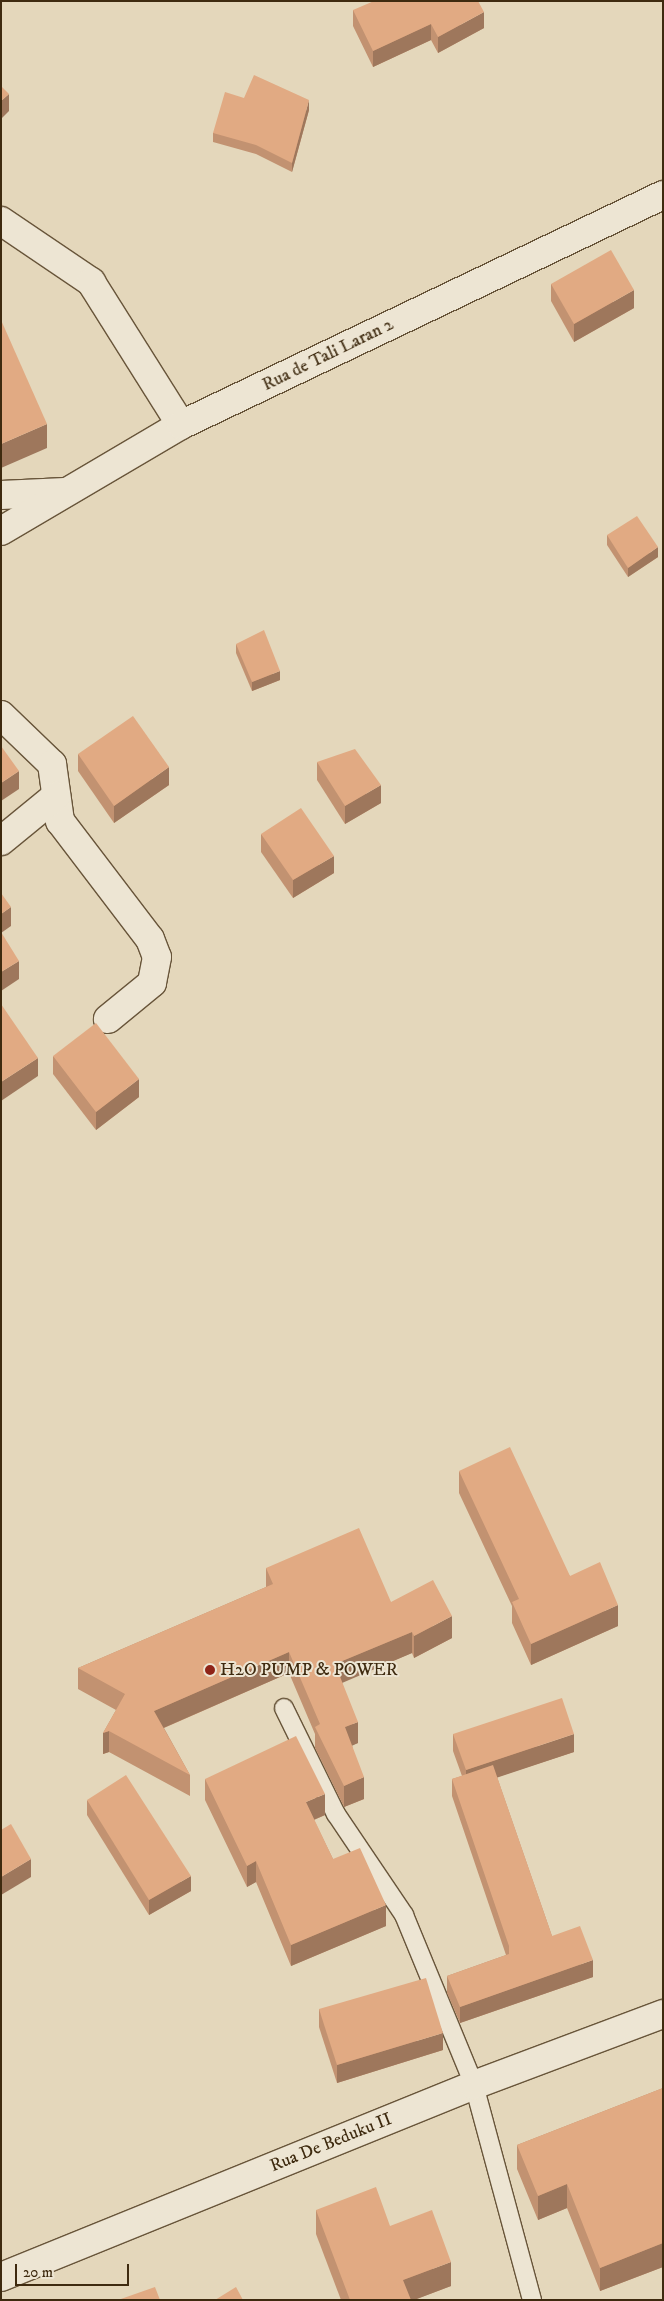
<!DOCTYPE html>
<html>
<head>
<meta charset="utf-8">
<style>
	body { margin:0 }
	#map { position:relative; width:664px; height:2301px; overflow:hidden; background:#e4d7bb; font-family:"IM FELL DW Pica",serif }
	div>[style] { position:absolute }
	[style*='--x'] { left:calc(var(--x)*1px); top:calc(var(--y)*1px); width:calc(var(--w)*1px); rotate:calc(var(--a)*1deg) }
	.roads { filter:drop-shadow(1px 0 #68553a) drop-shadow(-1px 0 #68553a) drop-shadow(0 1px #68553a) drop-shadow(0 -1px #68553a) }
	.service>* { height:18px; margin:-9px; padding:0 9px; transform-origin:9px; border-radius:9px; background:#ede5d3 }
	.minor>* { height:28px; margin:-14px; padding:0 14px; transform-origin:14px; border-radius:14px; background:#ede5d3 }
	.wall>* { inset:0; background:#c29271 }
	.shaded-wall>* { inset:0; background:#9e775c }
	.building>* { inset:0; background:#e1aa83 }
	.dots>* { width:14px; height:14px; translate:-50% -50%; box-sizing:border-box; border:2px solid #ede5d3; border-radius:50% }
	span { translate:-50% -50%; white-space:nowrap; text-align:center; line-height:1.15; -webkit-text-stroke:4px #ede5d3; paint-order:stroke }
	.street-label { font-size:18px; color:#3e2a0f }
	.poi-label { font-size:18px; color:#3e2a0f }
	.left { translate:0 -50%; text-align:left }
	.frame { position:absolute; inset:0; border:2px solid #3e2a0f; pointer-events:none }
	.scale { position:absolute; left:15px; top:2264px; width:114px; height:22px; box-sizing:border-box; border:2px solid #3e2a0f; border-top:0; padding-left:6px; font-size:15px; line-height:18px; white-space:nowrap; color:#3e2a0f; -webkit-text-stroke:4px #ede5d3; paint-order:stroke }
</style>
</head>
<body>
<div id="map">
	<div class="roads">
		<div class="service">
			<div style="--x:284;--y:1708;--w:118;--a:63.9"></div>
			<div style="--x:336;--y:1814;--w:122;--a:56"></div>
			<div style="--x:404;--y:1915;--w:184;--a:67.6"></div>
			<div style="--x:474;--y:2085;--w:223;--a:74.9"></div>
		</div>
		<div class="minor">
			<div style="--x:1;--y:221;--w:109;--a:34.1"></div>
			<div style="--x:91;--y:282;--w:169;--a:57.8"></div>
			<div style="--x:1;--y:495;--w:64;--a:-2.7"></div>
			<div style="--x:1;--y:531;--w:209;--a:-30.5"></div>
			<div style="--x:181;--y:425;--w:534;--a:-25.51"></div>
			<div style="--x:1;--y:715;--w:71;--a:43.9"></div>
			<div style="--x:52;--y:764;--w:58;--a:82"></div>
			<div style="--x:60;--y:821;--w:148;--a:52.7"></div>
			<div style="--x:150;--y:939;--w:19;--a:69"></div>
			<div style="--x:157;--y:957;--w:26;--a:101"></div>
			<div style="--x:152;--y:983;--w:57;--a:140.7"></div>
			<div style="--x:1;--y:841;--w:71;--a:-39.3"></div>
			<div style="--x:1;--y:2277;--w:510;--a:-22.09"></div>
			<div style="--x:474;--y:2085;--w:202;--a:-20.6"></div>
		</div>
	</div>
	<div class="wall">
		<div style="clip-path:polygon(353px 10px,484px 28px,438px 53px,431px 40px,373px 67px,353px 26px)"></div>
		<div style="clip-path:polygon(309px 110px,292px 172px,256px 154px,213px 142px,213px 133px)"></div>
		<div style="clip-path:polygon(551px 284px,634px 308px,574px 342px,551px 301px)"></div>
		<div style="clip-path:polygon(607px 535px,658px 557px,628px 577px,607px 545px)"></div>
		<div style="clip-path:polygon(236px 644px,280px 680px,252px 691px,236px 653px)"></div>
		<div style="clip-path:polygon(78px 754px,169px 785px,114px 823px,78px 771px)"></div>
		<div style="clip-path:polygon(317px 762px,381px 803px,345px 824px,317px 780px)"></div>
		<div style="clip-path:polygon(261px 834px,334px 873px,293px 898px,261px 852px)"></div>
		<div style="clip-path:polygon(53px 1056px,139px 1097px,96px 1130px,53px 1074px)"></div>
		<div style="clip-path:polygon(459px 1471px,570px 1576px,618px 1626px,531px 1665px,512px 1623px,512px 1606px,459px 1493px)"></div>
		<div style="clip-path:polygon(266px 1568px,391px 1602px,452px 1638px,414px 1658px,412px 1653px,342px 1682px,358px 1743px,352px 1745px,364px 1799px,344px 1807px,315px 1748px,315px 1734px,289px 1673px,164px 1728px,190px 1775px,190px 1796px,109px 1752px,103px 1754px,103px 1733px,116px 1710px,78px 1689px,78px 1668px,266px 1587px)"></div>
		<div style="clip-path:polygon(453px 1734px,574px 1752px,497px 1777px,552px 1936px,593px 1977px,460px 2023px,447px 1993px,447px 1976px,506px 1955px,452px 1796px,452px 1779px,462px 1776px,453px 1751px)"></div>
		<div style="clip-path:polygon(205px 1779px,325px 1815px,314px 1820px,333px 1859px,386px 1926px,291px 1966px,256px 1882px,247px 1887px,205px 1800px)"></div>
		<div style="clip-path:polygon(87px 1800px,191px 1891px,149px 1915px,87px 1815px)"></div>
		<div style="clip-path:polygon(319px 2009px,443px 2050px,337px 2083px,319px 2027px)"></div>
		<div style="clip-path:polygon(663px 2088px,663px 2267px,600px 2291px,567px 2208px,538px 2220px,517px 2169px,517px 2145px)"></div>
		<div style="clip-path:polygon(316px 2210px,390px 2226px,451px 2286px,414px 2300px,341px 2300px,316px 2234px)"></div>
	</div>
	<div class="shaded-wall">
		<div style="clip-path:polygon(484px 12px,484px 28px,438px 53px,438px 37px)"></div>
		<div style="clip-path:polygon(431px 24px,431px 40px,373px 67px,373px 51px)"></div>
		<div style="clip-path:polygon(9px 94px,9px 111px,1px 119px,1px 101px)"></div>
		<div style="clip-path:polygon(309px 100px,309px 110px,292px 172px,292px 163px)"></div>
		<div style="clip-path:polygon(634px 290px,634px 308px,574px 342px,574px 324px)"></div>
		<div style="clip-path:polygon(47px 424px,47px 448px,1px 468px,1px 444px)"></div>
		<div style="clip-path:polygon(658px 547px,658px 557px,628px 577px,628px 568px)"></div>
		<div style="clip-path:polygon(280px 671px,280px 680px,252px 691px,252px 682px)"></div>
		<div style="clip-path:polygon(169px 767px,169px 785px,114px 823px,114px 806px)"></div>
		<div style="clip-path:polygon(19px 771px,19px 789px,1px 801px,1px 783px)"></div>
		<div style="clip-path:polygon(381px 785px,381px 803px,345px 824px,345px 806px)"></div>
		<div style="clip-path:polygon(334px 856px,334px 873px,293px 898px,293px 880px)"></div>
		<div style="clip-path:polygon(11px 907px,11px 926px,1px 933px,1px 914px)"></div>
		<div style="clip-path:polygon(19px 961px,19px 979px,1px 991px,1px 972px)"></div>
		<div style="clip-path:polygon(38px 1058px,38px 1076px,1px 1101px,1px 1082px)"></div>
		<div style="clip-path:polygon(139px 1079px,139px 1097px,96px 1130px,96px 1112px)"></div>
		<div style="clip-path:polygon(618px 1605px,618px 1626px,531px 1665px,531px 1644px)"></div>
		<div style="clip-path:polygon(452px 1616px,452px 1638px,414px 1658px,414px 1636px)"></div>
		<div style="clip-path:polygon(412px 1632px,412px 1653px,335px 1686px,335px 1664px)"></div>
		<div style="clip-path:polygon(289px 1652px,289px 1673px,154px 1732px,154px 1711px)"></div>
		<div style="clip-path:polygon(358px 1722px,358px 1743px,345px 1749px,345px 1727px)"></div>
		<div style="clip-path:polygon(109px 1731px,109px 1752px,103px 1754px,103px 1733px)"></div>
		<div style="clip-path:polygon(574px 1734px,574px 1752px,466px 1788px,466px 1770px)"></div>
		<div style="clip-path:polygon(364px 1777px,364px 1799px,344px 1807px,344px 1786px)"></div>
		<div style="clip-path:polygon(325px 1794px,325px 1815px,306px 1823px,306px 1802px)"></div>
		<div style="clip-path:polygon(31px 1859px,31px 1877px,1px 1895px,1px 1877px)"></div>
		<div style="clip-path:polygon(256px 1861px,256px 1882px,247px 1887px,247px 1866px)"></div>
		<div style="clip-path:polygon(191px 1876px,191px 1891px,149px 1915px,149px 1900px)"></div>
		<div style="clip-path:polygon(386px 1905px,386px 1926px,291px 1966px,291px 1945px)"></div>
		<div style="clip-path:polygon(593px 1960px,593px 1977px,460px 2023px,460px 2007px)"></div>
		<div style="clip-path:polygon(443px 2033px,443px 2050px,337px 2083px,337px 2065px)"></div>
		<div style="clip-path:polygon(567px 2184px,567px 2208px,538px 2220px,538px 2196px)"></div>
		<div style="clip-path:polygon(663px 2243px,663px 2267px,600px 2291px,600px 2268px)"></div>
		<div style="clip-path:polygon(451px 2262px,451px 2286px,414px 2300px,403px 2300px,403px 2280px)"></div>
	</div>
	<div class="building">
		<div style="clip-path:polygon(374px 1px,478px 1px,484px 12px,438px 37px,431px 24px,373px 51px,353px 10px)"></div>
		<div style="clip-path:polygon(254px 75px,309px 100px,292px 163px,256px 145px,213px 133px,225px 92px,244px 98px)"></div>
		<div style="clip-path:polygon(1px 86px,9px 94px,1px 101px)"></div>
		<div style="clip-path:polygon(611px 250px,634px 290px,574px 324px,551px 284px)"></div>
		<div style="clip-path:polygon(1px 320px,47px 424px,1px 444px)"></div>
		<div style="clip-path:polygon(637px 516px,658px 547px,628px 568px,607px 535px)"></div>
		<div style="clip-path:polygon(264px 630px,280px 671px,252px 682px,236px 644px)"></div>
		<div style="clip-path:polygon(133px 716px,169px 767px,114px 806px,78px 754px)"></div>
		<div style="clip-path:polygon(1px 746px,19px 771px,1px 783px)"></div>
		<div style="clip-path:polygon(355px 749px,381px 785px,345px 806px,317px 762px)"></div>
		<div style="clip-path:polygon(301px 808px,334px 856px,293px 880px,261px 834px)"></div>
		<div style="clip-path:polygon(1px 893px,11px 907px,1px 914px)"></div>
		<div style="clip-path:polygon(1px 932px,19px 961px,1px 972px)"></div>
		<div style="clip-path:polygon(1px 1004px,38px 1058px,1px 1082px)"></div>
		<div style="clip-path:polygon(96px 1023px,139px 1079px,96px 1112px,53px 1056px)"></div>
		<div style="clip-path:polygon(510px 1447px,570px 1576px,600px 1562px,618px 1605px,531px 1644px,512px 1602px,519px 1599px,459px 1471px)"></div>
		<div style="clip-path:polygon(359px 1528px,391px 1602px,433px 1580px,452px 1616px,414px 1636px,412px 1632px,335px 1664px,358px 1722px,345px 1727px,364px 1777px,344px 1786px,315px 1727px,320px 1724px,289px 1652px,154px 1711px,190px 1775px,109px 1731px,103px 1733px,125px 1694px,78px 1668px,273px 1584px,266px 1568px)"></div>
		<div style="clip-path:polygon(562px 1698px,574px 1734px,466px 1770px,453px 1734px)"></div>
		<div style="clip-path:polygon(296px 1736px,325px 1794px,306px 1802px,333px 1859px,360px 1848px,386px 1905px,291px 1945px,256px 1861px,247px 1866px,205px 1779px)"></div>
		<div style="clip-path:polygon(493px 1765px,552px 1936px,580px 1926px,593px 1960px,460px 2007px,447px 1976px,509px 1954px,509px 1946px,452px 1779px)"></div>
		<div style="clip-path:polygon(126px 1775px,191px 1876px,149px 1900px,87px 1800px)"></div>
		<div style="clip-path:polygon(11px 1824px,31px 1859px,1px 1877px,1px 1830px)"></div>
		<div style="clip-path:polygon(426px 1978px,443px 2033px,337px 2065px,319px 2009px)"></div>
		<div style="clip-path:polygon(663px 2088px,663px 2243px,600px 2268px,567px 2184px,538px 2196px,517px 2145px)"></div>
		<div style="clip-path:polygon(376px 2187px,390px 2226px,432px 2210px,451px 2262px,403px 2280px,411px 2300px,350px 2300px,316px 2210px)"></div>
		<div style="clip-path:polygon(155px 2287px,160px 2300px,118px 2300px)"></div>
		<div style="clip-path:polygon(236px 2287px,243px 2300px,215px 2300px)"></div>
	</div>
	<div class="dots">
		<div style="left:210px;top:1670px;background:#8f2418"></div>
	</div>
	<div class="street-label">
		<span style="left:328px;top:355px;rotate:-26deg">Rua de Tali Laran 2</span>
		<span style="left:331px;top:2143px;rotate:-22deg">Rua De Beduku II</span>
	</div>
	<div class="poi-label">
		<span class="left" style="left:220px;top:1670px">H2O PUMP &amp; POWER</span>
	</div>
	<div class="frame"></div>
	<div class="scale">20 m</div>
</div>
</body>
</html>
